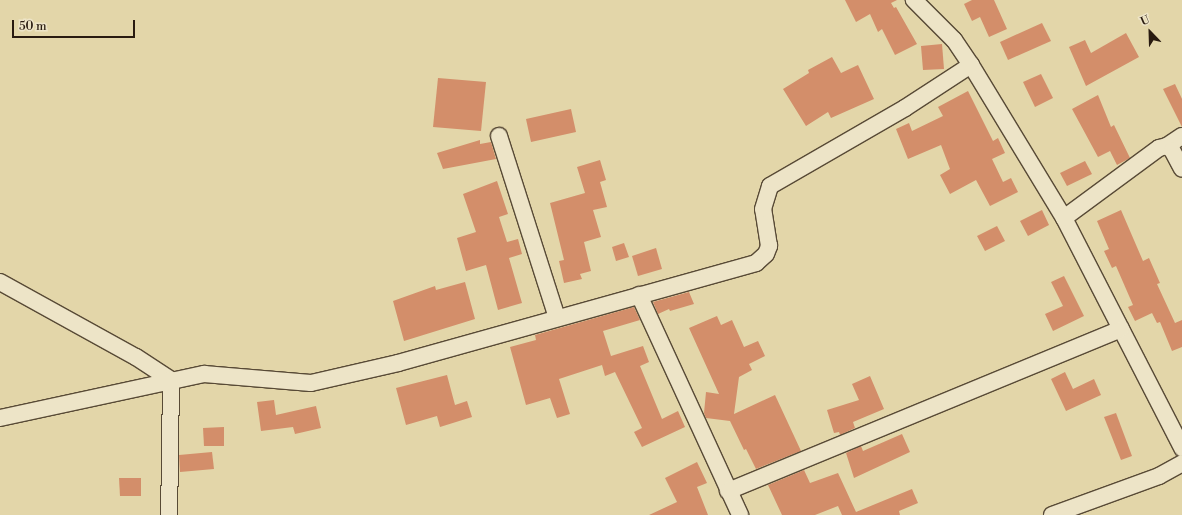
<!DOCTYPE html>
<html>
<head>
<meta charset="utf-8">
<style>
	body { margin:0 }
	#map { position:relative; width:1182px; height:515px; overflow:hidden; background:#e3d6a9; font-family:"Libre Bodoni",serif }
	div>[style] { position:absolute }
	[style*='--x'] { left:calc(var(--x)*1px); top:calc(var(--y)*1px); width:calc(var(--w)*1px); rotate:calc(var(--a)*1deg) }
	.building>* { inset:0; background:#d38e6a }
	.roads { filter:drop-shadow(1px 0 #584a36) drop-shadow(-1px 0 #584a36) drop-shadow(0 1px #584a36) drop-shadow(0 -1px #584a36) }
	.street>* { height:16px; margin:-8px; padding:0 8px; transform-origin:8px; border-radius:8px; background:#ede4c7 }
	span { translate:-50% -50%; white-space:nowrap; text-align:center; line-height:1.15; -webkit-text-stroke:3px #ede4c7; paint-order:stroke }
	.north { position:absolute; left:1130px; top:12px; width:40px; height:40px; -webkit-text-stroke:3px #ede4c7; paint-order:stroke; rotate:337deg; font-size:11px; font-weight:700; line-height:16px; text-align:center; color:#291b10 }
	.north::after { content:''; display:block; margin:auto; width:14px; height:18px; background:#291b10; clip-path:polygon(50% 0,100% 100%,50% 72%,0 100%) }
	.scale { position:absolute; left:12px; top:20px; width:123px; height:18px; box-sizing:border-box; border:2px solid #291b10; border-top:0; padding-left:5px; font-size:12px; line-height:14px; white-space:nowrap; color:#291b10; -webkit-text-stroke:3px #ede4c7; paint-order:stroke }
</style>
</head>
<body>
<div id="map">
	<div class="building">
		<div style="clip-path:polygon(845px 0,897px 0,891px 3px,894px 8px,896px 7px,917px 44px,895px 55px,882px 29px,878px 32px,870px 14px,856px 22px)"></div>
		<div style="clip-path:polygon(972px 0,994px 0,1007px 29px,989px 37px,980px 17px,972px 21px,964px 4px)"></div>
		<div style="clip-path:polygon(1042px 23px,1051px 41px,1008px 60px,1000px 42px)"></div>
		<div style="clip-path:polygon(1126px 33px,1139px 57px,1086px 86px,1069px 47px,1085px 40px,1091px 53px)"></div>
		<div style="clip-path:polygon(942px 44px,944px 69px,923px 70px,921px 46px)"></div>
		<div style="clip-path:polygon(832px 57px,841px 73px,858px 65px,874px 99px,831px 118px,828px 112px,806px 126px,783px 89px,809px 73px,808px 70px)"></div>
		<div style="clip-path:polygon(1041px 74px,1053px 98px,1035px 107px,1023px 82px)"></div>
		<div style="clip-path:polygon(438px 78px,486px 82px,481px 131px,433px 127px)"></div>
		<div style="clip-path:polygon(1175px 84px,1182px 99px,1182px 127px,1163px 89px)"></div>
		<div style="clip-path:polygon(968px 91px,993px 141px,998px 138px,1005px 153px,992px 159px,1003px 182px,1011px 178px,1018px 192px,990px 206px,976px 180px,950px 194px,940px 175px,950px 169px,941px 145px,908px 159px,896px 129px,909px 123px,912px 131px,943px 116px,938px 107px)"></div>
		<div style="clip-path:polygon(1098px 95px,1111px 127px,1114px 125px,1130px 158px,1117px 165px,1110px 151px,1098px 157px,1072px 109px)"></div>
		<div style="clip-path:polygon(571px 109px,576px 132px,531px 142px,526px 119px)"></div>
		<div style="clip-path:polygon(480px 140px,480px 144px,491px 142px,496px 159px,443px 169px,437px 153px)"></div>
		<div style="clip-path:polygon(600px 160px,606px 180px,600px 182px,607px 207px,593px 210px,601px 237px,584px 242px,591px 271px,580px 274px,582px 279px,564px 283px,559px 261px,564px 260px,550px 203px,585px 193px,577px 167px)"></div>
		<div style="clip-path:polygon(1085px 161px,1092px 174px,1067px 186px,1060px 173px)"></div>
		<div style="clip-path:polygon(497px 181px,508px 214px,499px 217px,507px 242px,518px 239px,522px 254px,509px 258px,522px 303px,498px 310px,486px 265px,466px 271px,457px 238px,476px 232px,463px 194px)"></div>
		<div style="clip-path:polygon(1042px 210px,1049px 225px,1028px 236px,1020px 221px)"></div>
		<div style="clip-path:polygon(1121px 210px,1143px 261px,1149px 258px,1160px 283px,1157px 284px,1175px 323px,1182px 320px,1182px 347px,1172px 351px,1160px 322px,1157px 323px,1152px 313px,1135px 321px,1128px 307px,1133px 305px,1116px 266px,1112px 268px,1104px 251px,1109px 249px,1097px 221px)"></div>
		<div style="clip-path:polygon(997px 226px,1005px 241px,985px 251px,977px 236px)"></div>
		<div style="clip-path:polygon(624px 243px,629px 257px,616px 261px,612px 247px)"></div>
		<div style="clip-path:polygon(656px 248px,662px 269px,638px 276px,632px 256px)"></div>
		<div style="clip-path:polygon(1064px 276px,1084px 316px,1053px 331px,1045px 314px,1063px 306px,1051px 282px)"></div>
		<div style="clip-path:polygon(465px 282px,475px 319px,404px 341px,393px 301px,435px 286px,436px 290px)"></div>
		<div style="clip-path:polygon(689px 292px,694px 304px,670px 311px,669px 309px,658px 314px,653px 302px)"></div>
		<div style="clip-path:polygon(634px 307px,640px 320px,603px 331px,611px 356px,643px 346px,649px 362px,640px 366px,662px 419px,678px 411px,685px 427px,642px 447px,634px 432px,642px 428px,615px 372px,605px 376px,602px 365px,559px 379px,570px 414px,557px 418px,550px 398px,526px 405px,510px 347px,536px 340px,535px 335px)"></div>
		<div style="clip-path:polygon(717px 316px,721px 325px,732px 320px,744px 347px,758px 341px,765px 356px,749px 364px,752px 370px,739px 377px,734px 414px,775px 395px,801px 451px,756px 469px,746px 449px,744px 450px,730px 421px,706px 418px,704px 413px,706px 392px,719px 394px,689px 328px)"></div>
		<div style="clip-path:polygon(1065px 372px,1073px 389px,1094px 379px,1101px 395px,1066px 411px,1051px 379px)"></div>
		<div style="clip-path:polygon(447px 375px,455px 405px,467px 401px,472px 417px,440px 427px,437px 416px,406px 425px,396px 388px)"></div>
		<div style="clip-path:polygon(870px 376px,884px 409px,853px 422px,855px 428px,840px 435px,839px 432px,834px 433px,827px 410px,859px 400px,852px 384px)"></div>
		<div style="clip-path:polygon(274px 400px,276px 415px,316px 406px,321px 428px,295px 434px,293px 427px,261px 431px,257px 402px)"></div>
		<div style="clip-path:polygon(1116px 413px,1132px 456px,1121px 460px,1104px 417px)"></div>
		<div style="clip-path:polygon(224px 427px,224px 446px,204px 446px,203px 428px)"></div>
		<div style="clip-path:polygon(902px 434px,910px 452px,854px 478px,846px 453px,861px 446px,863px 451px)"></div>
		<div style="clip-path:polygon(212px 452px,214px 469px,180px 472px,179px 455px)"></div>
		<div style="clip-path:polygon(697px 462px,707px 483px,697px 487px,708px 515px,649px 515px,677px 502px,665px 478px)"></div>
		<div style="clip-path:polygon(804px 470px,810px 483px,838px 473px,856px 512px,912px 489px,918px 503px,899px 511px,900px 515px,842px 515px,838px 506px,815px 515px,782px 515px,768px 485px)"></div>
		<div style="clip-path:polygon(119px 478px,141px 478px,141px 496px,120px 496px)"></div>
	</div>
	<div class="roads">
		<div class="street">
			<div style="--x:971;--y:65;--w:179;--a:58.7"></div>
			<div style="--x:1064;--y:218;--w:259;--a:62.8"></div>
			<div style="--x:499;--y:136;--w:191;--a:72.3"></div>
			<div style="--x:1167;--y:146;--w:18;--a:-34"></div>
			<div style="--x:1064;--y:218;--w:118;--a:-36.4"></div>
			<div style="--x:1159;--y:148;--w:8;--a:-14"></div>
			<div style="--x:1167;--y:146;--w:6;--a:39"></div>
			<div style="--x:1172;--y:150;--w:21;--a:62"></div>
			<div style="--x:0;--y:282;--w:155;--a:28.9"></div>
			<div style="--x:136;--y:357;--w:42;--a:33.3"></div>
			<div style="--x:171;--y:380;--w:135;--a:90.8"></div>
			<div style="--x:639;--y:295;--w:242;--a:65.3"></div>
			<div style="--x:0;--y:418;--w:209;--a:-12.2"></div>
			<div style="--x:204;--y:374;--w:107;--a:4.8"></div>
			<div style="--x:311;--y:383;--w:89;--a:-12.9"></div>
			<div style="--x:398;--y:363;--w:372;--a:-15.6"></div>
			<div style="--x:756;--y:263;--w:13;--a:-42"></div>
			<div style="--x:766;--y:254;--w:9;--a:-69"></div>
			<div style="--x:769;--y:246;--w:37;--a:-99"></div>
			<div style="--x:763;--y:209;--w:24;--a:-73"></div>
			<div style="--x:770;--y:186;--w:156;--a:-30"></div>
			<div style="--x:905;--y:108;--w:79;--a:-33.1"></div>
			<div style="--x:971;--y:65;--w:30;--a:-124"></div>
			<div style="--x:954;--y:40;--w:57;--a:-135"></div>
			<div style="--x:728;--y:491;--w:425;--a:-22.4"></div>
			<div style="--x:1052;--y:515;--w:114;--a:-20"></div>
			<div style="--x:1159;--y:476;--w:26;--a:-29"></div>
		</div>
	</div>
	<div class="north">U</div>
	<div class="scale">50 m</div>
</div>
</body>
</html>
